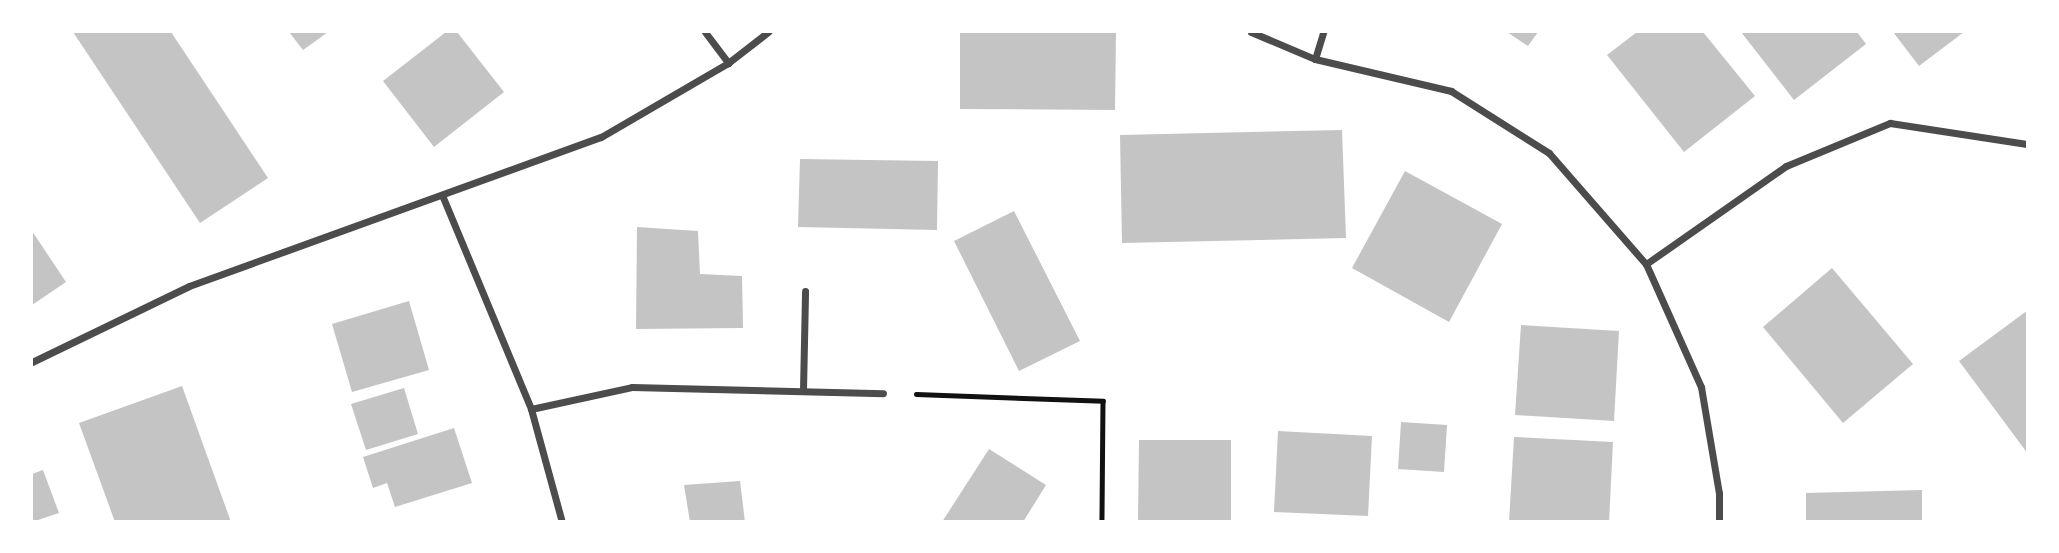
<!DOCTYPE html>
<html>
<head>
<meta charset="utf-8">
<style>
	body { margin:0 }
	#map { position:relative; width:2059px; height:553px; overflow:hidden; background:#fff; font-family:"Zilla Slab",serif }
	div>[style] { position:absolute }
	[style*='--x'] { left:calc(var(--x)*1px); top:calc(var(--y)*1px); width:calc(var(--w)*1px); rotate:calc(var(--a)*1deg) }
	.building>* { inset:0; background:#c4c4c4 }
	.path>* { height:4.5px; margin:-2.25px; padding:0 2.25px; transform-origin:2.25px; border-radius:2.25px; background:#111 }
	.minor>* { height:7px; margin:-3.5px; padding:0 3.5px; transform-origin:3.5px; border-radius:3.5px; background:#4c4c4c }
	span { translate:-50% -50%; white-space:nowrap; text-align:center; line-height:1.15; -webkit-text-stroke:7px #fff; paint-order:stroke }
	.frame { position:absolute; inset:0; border:33px solid #fff; pointer-events:none }
</style>
</head>
<body>
<div id="map">
	<div class="building">
		<div style="clip-path:polygon(73px 32px,171px 32px,268px 178px,200px 223px)"></div>
		<div style="clip-path:polygon(289px 32px,328px 32px,303px 50px)"></div>
		<div style="clip-path:polygon(446px 32px,457px 32px,504px 92px,434px 147px,383px 81px)"></div>
		<div style="clip-path:polygon(960px 32px,1116px 32px,1115px 110px,960px 109px)"></div>
		<div style="clip-path:polygon(1507px 32px,1538px 32px,1528px 46px)"></div>
		<div style="clip-path:polygon(1637px 32px,1703px 32px,1755px 96px,1684px 152px,1607px 55px)"></div>
		<div style="clip-path:polygon(1741px 32px,1857px 32px,1866px 44px,1794px 100px)"></div>
		<div style="clip-path:polygon(1893px 32px,1964px 32px,1919px 66px)"></div>
		<div style="clip-path:polygon(1342px 130px,1346px 238px,1122px 243px,1120px 135px)"></div>
		<div style="clip-path:polygon(800px 159px,938px 161px,937px 230px,798px 227px)"></div>
		<div style="clip-path:polygon(1405px 171px,1502px 224px,1449px 322px,1352px 268px)"></div>
		<div style="clip-path:polygon(1014px 211px,1080px 341px,1019px 371px,954px 241px)"></div>
		<div style="clip-path:polygon(637px 227px,698px 231px,700px 274px,742px 276px,743px 328px,636px 329px)"></div>
		<div style="clip-path:polygon(32px 231px,66px 282px,32px 305px)"></div>
		<div style="clip-path:polygon(1832px 268px,1913px 364px,1843px 423px,1763px 327px)"></div>
		<div style="clip-path:polygon(409px 301px,429px 370px,352px 392px,332px 324px)"></div>
		<div style="clip-path:polygon(2028px 310px,2028px 454px,1959px 361px)"></div>
		<div style="clip-path:polygon(1521px 325px,1619px 331px,1614px 421px,1515px 415px)"></div>
		<div style="clip-path:polygon(182px 386px,231px 522px,115px 522px,79px 423px)"></div>
		<div style="clip-path:polygon(404px 388px,418px 434px,366px 450px,351px 404px)"></div>
		<div style="clip-path:polygon(1401px 422px,1447px 425px,1444px 472px,1398px 469px)"></div>
		<div style="clip-path:polygon(454px 428px,472px 483px,395px 507px,387px 483px,373px 488px,363px 457px)"></div>
		<div style="clip-path:polygon(1278px 431px,1372px 436px,1368px 516px,1274px 512px)"></div>
		<div style="clip-path:polygon(1514px 437px,1613px 442px,1609px 522px,1509px 522px)"></div>
		<div style="clip-path:polygon(1139px 440px,1231px 440px,1231px 522px,1138px 522px)"></div>
		<div style="clip-path:polygon(989px 449px,1046px 485px,1023px 522px,942px 522px)"></div>
		<div style="clip-path:polygon(43px 470px,59px 513px,32px 522px,32px 474px)"></div>
		<div style="clip-path:polygon(740px 481px,745px 522px,690px 522px,684px 485px)"></div>
		<div style="clip-path:polygon(1922px 490px,1922px 522px,1806px 522px,1806px 493px)"></div>
	</div>
	<div class="path">
		<div style="--x:916;--y:394;--w:187;--a:2.1"></div>
		<div style="--x:1103;--y:401;--w:121;--a:90.5"></div>
	</div>
	<div class="minor">
		<div style="--x:705;--y:32;--w:39;--a:53"></div>
		<div style="--x:1251;--y:32;--w:69;--a:22.9"></div>
		<div style="--x:1315;--y:59;--w:140;--a:13.2"></div>
		<div style="--x:1451;--y:91;--w:116;--a:32.3"></div>
		<div style="--x:1549;--y:153;--w:147;--a:48.9"></div>
		<div style="--x:1646;--y:264;--w:135;--a:65.9"></div>
		<div style="--x:1701;--y:387;--w:108;--a:80.4"></div>
		<div style="--x:1719;--y:493;--w:29;--a:90"></div>
		<div style="--x:1315;--y:59;--w:28;--a:-73"></div>
		<div style="--x:442;--y:195;--w:232;--a:67.4"></div>
		<div style="--x:531;--y:409;--w:117;--a:74.7"></div>
		<div style="--x:1646;--y:264;--w:171;--a:-35"></div>
		<div style="--x:1786;--y:166;--w:113;--a:-22.5"></div>
		<div style="--x:1890;--y:123;--w:140;--a:8.7"></div>
		<div style="--x:32;--y:362;--w:174;--a:-25.8"></div>
		<div style="--x:189;--y:286;--w:438;--a:-19.9"></div>
		<div style="--x:601;--y:137;--w:147;--a:-30.2"></div>
		<div style="--x:728;--y:63;--w:51;--a:-37.8"></div>
		<div style="--x:803;--y:390;--w:99;--a:-88.8"></div>
		<div style="--x:531;--y:409;--w:103;--a:-12.3"></div>
		<div style="--x:632;--y:387;--w:251;--a:1.4"></div>
	</div>
	<div class="frame"></div>
</div>
</body>
</html>
